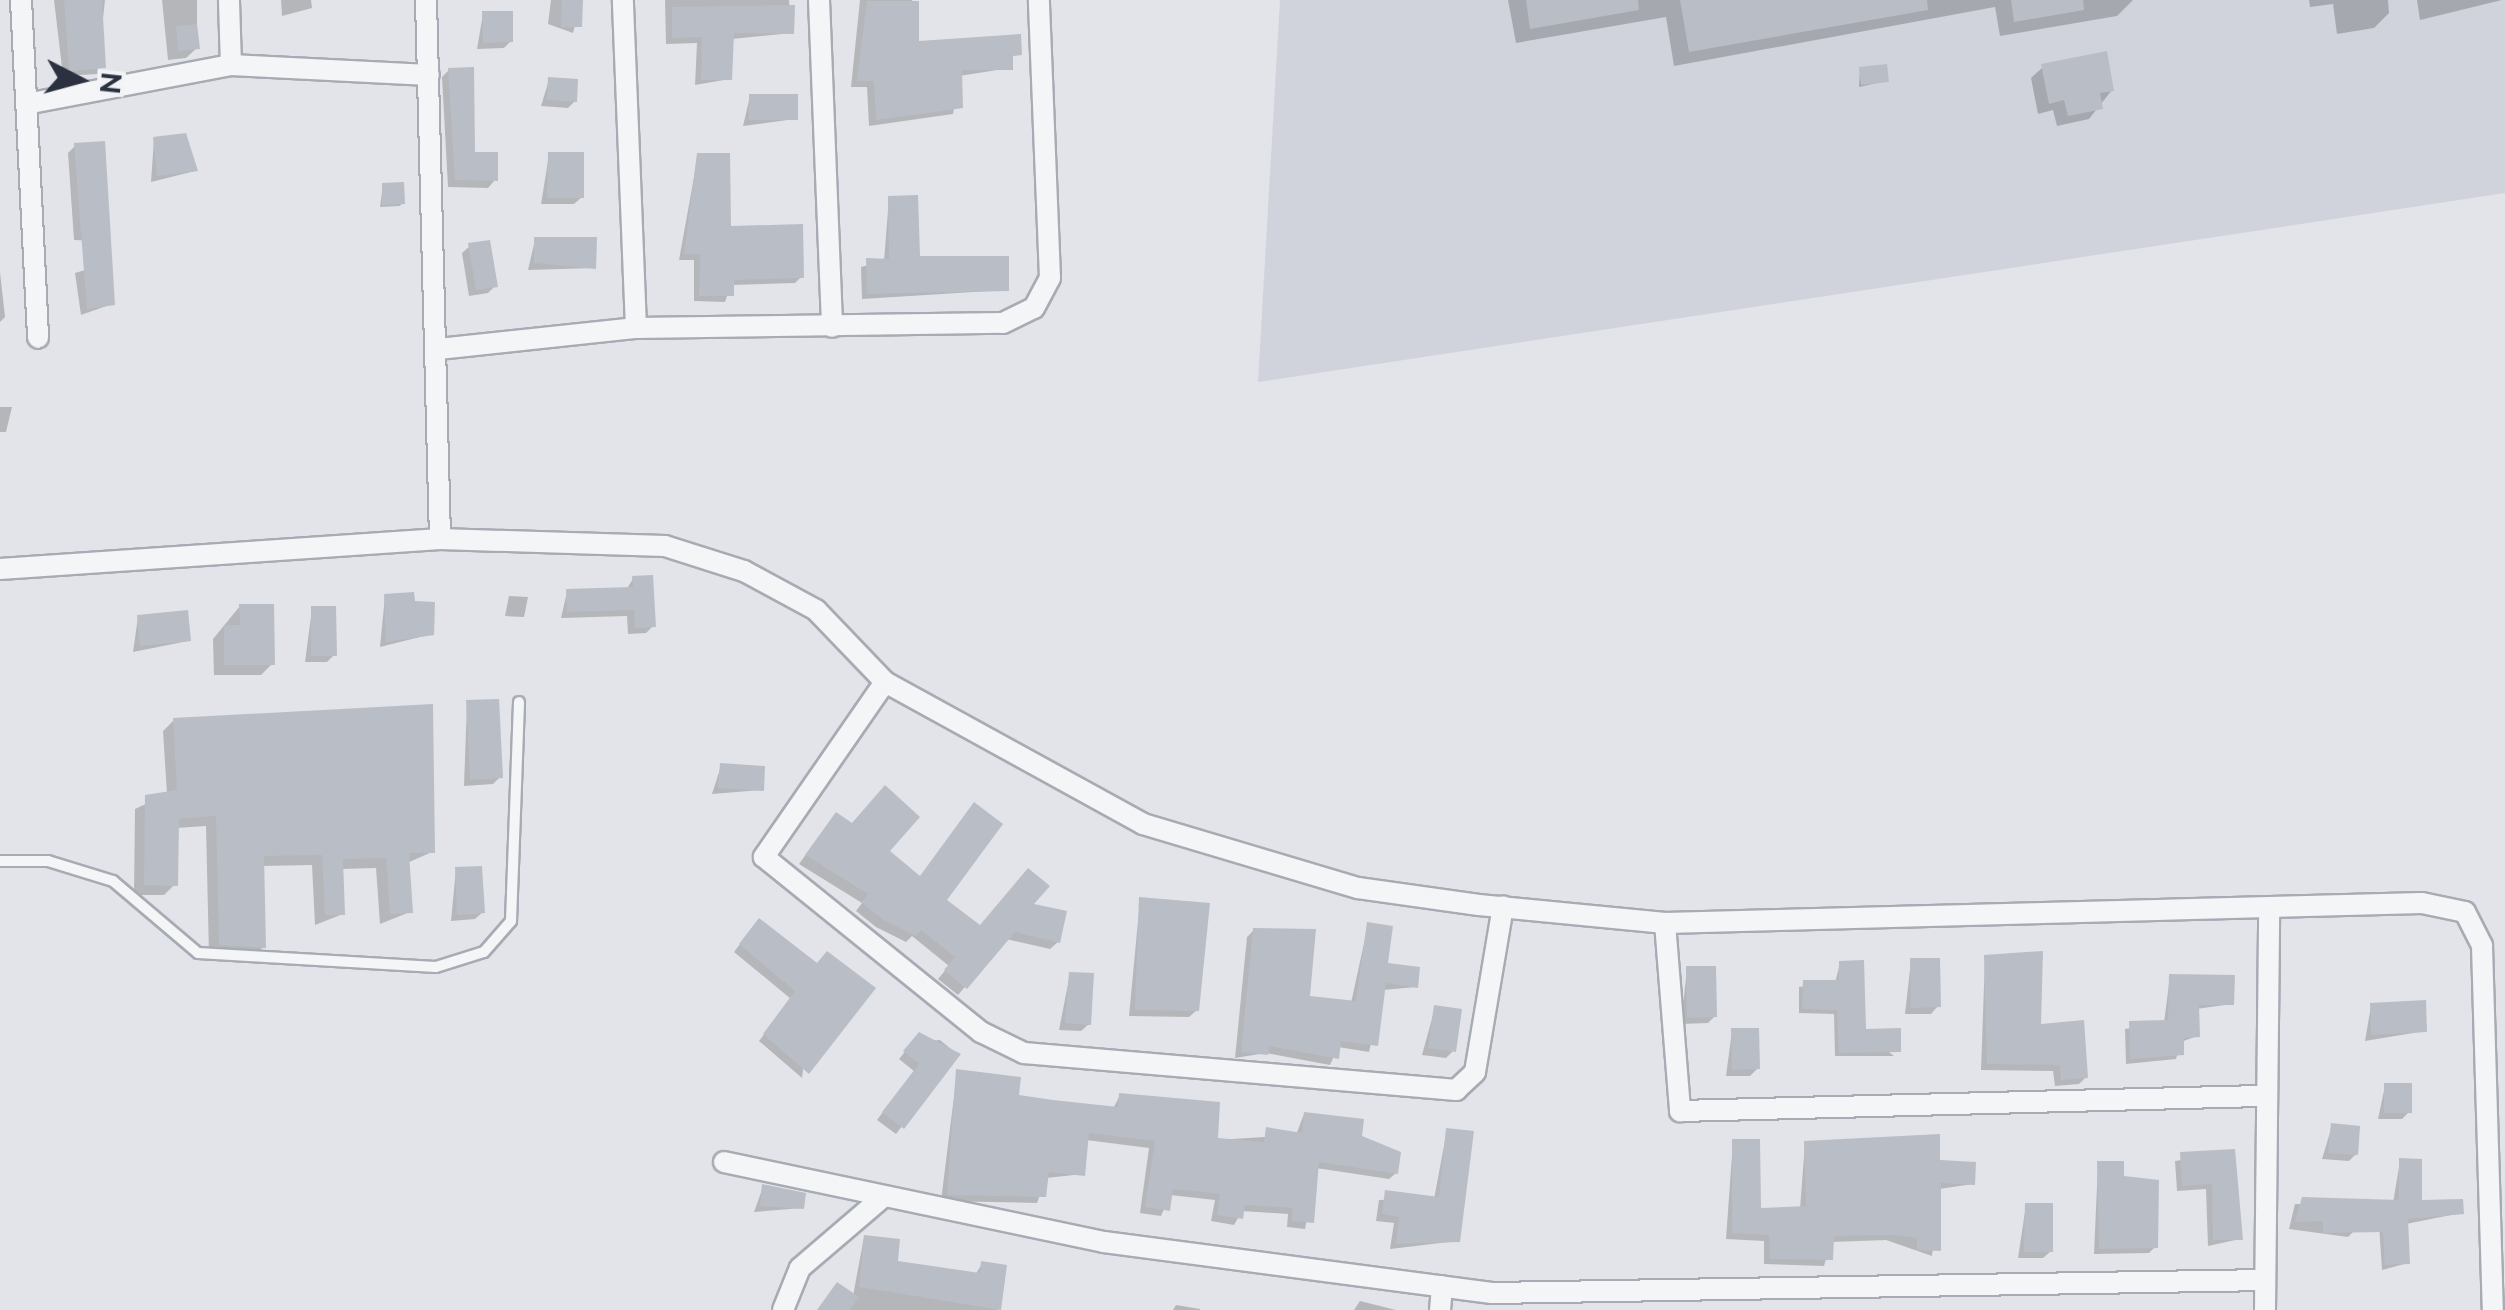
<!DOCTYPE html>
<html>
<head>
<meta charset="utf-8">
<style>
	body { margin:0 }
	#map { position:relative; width:2505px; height:1310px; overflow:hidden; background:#e2e4e9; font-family:Raleway,sans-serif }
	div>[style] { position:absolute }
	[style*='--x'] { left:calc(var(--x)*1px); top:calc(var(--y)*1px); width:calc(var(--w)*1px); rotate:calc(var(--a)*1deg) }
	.built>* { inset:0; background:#d0d3db }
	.shadow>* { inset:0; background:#0003 }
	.building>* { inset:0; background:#b9bdc5 }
	.roads { filter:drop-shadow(2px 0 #a7abb3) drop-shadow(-2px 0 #a7abb3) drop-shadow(0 2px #a7abb3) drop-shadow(0 -2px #a7abb3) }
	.lane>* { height:10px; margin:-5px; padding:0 5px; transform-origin:5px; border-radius:5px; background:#f4f5f7 }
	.street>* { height:20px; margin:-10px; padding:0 10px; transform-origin:10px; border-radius:10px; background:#f4f5f7 }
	span { translate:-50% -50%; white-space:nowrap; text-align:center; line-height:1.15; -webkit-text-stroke:8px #f1f3f6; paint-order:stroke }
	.north { position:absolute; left:30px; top:30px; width:100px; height:100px; -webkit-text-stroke:8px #f1f3f6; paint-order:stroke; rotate:96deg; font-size:28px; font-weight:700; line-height:40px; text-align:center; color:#2b313f }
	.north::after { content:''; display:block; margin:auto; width:35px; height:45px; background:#2b313f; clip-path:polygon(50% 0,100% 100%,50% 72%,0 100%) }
</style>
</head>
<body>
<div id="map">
	<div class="built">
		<div style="clip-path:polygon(1280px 0,2505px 0,2505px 193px,1258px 382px)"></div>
	</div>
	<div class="shadow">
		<div style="clip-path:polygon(54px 0,105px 0,97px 74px,63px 76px)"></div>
		<div style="clip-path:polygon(162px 0,197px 0,197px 48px,186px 58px,168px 60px)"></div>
		<div style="clip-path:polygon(281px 0,311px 0,312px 8px,282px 16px)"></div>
		<div style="clip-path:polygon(551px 0,582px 0,573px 33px,548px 24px)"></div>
		<div style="clip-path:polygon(665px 0,789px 0,792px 33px,732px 39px,730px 79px,695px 85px,697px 43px,666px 44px)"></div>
		<div style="clip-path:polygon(860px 0,912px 0,917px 44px,1018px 37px,1010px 68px,959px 76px,953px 114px,869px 126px,867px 87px,851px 87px)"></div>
		<div style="clip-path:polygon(1508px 0,2133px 0,2117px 16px,2000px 36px,1995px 7px,1674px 66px,1666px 17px,1516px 43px)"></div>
		<div style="clip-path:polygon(2309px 0,2388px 0,2389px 13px,2374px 28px,2337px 34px,2333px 4px,2310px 7px)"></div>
		<div style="clip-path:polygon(2417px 0,2502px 0,2420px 20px)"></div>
		<div style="clip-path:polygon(483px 14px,511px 41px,504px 48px,477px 49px)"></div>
		<div style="clip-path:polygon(2043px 67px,2112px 90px,2089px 119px,2057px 126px,2053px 110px,2038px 114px,2031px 78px)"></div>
		<div style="clip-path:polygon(1860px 69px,1886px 81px,1859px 87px)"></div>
		<div style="clip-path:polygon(449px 70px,472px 154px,495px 180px,488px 188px,448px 187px,442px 77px)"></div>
		<div style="clip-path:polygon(549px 80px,575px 101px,568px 108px,541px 106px)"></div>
		<div style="clip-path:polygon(750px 96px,795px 119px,743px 126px)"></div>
		<div style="clip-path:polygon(154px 139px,195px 171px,151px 182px)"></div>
		<div style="clip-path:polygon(75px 146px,102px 241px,74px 240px,68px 153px)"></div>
		<div style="clip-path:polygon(549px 155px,582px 197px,574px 204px,541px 204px)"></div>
		<div style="clip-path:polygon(698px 155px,728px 228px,801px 277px,795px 283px,731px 285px,725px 302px,694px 301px,694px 260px,679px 260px)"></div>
		<div style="clip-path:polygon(383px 185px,402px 203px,400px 206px,380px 207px)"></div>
		<div style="clip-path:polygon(889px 198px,917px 259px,1006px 290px,862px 299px,861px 267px,884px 261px)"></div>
		<div style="clip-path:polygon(535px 240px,594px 268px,528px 270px)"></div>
		<div style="clip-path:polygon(470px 246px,495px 286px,488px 293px,469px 296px,462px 253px)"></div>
		<div style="clip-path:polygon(106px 264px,112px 304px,81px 315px,75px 273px)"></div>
		<div style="clip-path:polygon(0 272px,5px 317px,0 322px)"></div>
		<div style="clip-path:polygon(0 407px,12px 407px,6px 432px,0 432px)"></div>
		<div style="clip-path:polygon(633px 579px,653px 626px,646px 633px,628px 634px,627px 616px,561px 618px,567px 592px,626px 590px)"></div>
		<div style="clip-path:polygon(385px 596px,432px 634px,380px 647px)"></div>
		<div style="clip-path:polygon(509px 596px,528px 597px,524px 617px,505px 616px)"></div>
		<div style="clip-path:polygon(240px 606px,272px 664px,261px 675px,214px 675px,213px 639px)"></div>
		<div style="clip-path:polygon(312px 609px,334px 655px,327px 662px,305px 662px)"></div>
		<div style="clip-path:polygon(138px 617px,188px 641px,133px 652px)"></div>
		<div style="clip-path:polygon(467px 703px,500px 777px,493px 784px,464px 786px)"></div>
		<div style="clip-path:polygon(174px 720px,432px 852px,407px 863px,410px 912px,380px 924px,376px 868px,341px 869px,343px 914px,315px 925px,312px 865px,262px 866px,263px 947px,252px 958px,209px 956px,206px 826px,176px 828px,175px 884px,164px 895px,134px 895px,135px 809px,167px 794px,163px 731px)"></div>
		<div style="clip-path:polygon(721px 766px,761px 790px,712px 794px)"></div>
		<div style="clip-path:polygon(829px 823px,886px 852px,979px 928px,1029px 906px,1058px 942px,1050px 949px,1006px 939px,958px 995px,938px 979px,949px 966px,912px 936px,906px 942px,876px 927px,856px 911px,862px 903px,799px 864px)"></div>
		<div style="clip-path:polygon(456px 869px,483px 912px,475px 919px,451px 921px)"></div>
		<div style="clip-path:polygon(1140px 900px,1197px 1010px,1189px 1017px,1129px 1016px)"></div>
		<div style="clip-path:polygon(1368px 925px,1385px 965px,1416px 987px,1383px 990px,1369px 1052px,1338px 1047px,1330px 1065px,1266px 1053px,1235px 1058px,1247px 937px,1254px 930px,1307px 998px,1351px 1003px)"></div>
		<div style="clip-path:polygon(753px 927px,816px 966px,802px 1078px,759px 1041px,791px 999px,734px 952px)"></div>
		<div style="clip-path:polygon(1985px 958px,2086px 1077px,2079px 1084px,2055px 1086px,2053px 1071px,1981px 1070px)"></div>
		<div style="clip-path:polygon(1911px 961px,1938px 1006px,1931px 1014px,1905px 1014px)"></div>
		<div style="clip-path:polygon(1840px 963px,1863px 1031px,1894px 1056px,1835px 1056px,1834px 1014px,1799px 1013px,1799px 987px,1835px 983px)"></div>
		<div style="clip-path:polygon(1687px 969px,1715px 1016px,1708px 1023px,1681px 1024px)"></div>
		<div style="clip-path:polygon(1070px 974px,1089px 1024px,1081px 1031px,1059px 1030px)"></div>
		<div style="clip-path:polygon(2170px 976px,2232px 1004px,2196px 1009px,2197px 1036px,2181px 1042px,2176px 1059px,2126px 1064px,2125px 1029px,2164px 1023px)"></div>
		<div style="clip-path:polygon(2371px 1006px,2425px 1031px,2365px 1041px)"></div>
		<div style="clip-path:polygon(1435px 1008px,1453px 1051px,1446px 1058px,1422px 1055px)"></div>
		<div style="clip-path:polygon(1732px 1031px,1758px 1068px,1750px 1076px,1726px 1076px)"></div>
		<div style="clip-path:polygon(940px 1040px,957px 1054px,896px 1134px,877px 1120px,914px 1071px,899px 1059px,913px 1042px)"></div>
		<div style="clip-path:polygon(957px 1072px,1016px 1097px,1113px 1109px,1120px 1095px,1216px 1140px,1296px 1135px,1304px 1114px,1360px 1138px,1396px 1173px,1389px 1179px,1316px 1168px,1305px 1229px,1287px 1227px,1288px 1214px,1242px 1211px,1234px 1225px,1211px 1221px,1215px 1200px,1170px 1195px,1161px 1216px,1140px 1213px,1149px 1148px,1086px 1140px,1083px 1174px,1046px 1178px,1037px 1203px,941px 1201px)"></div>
		<div style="clip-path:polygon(2385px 1086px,2409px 1112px,2402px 1119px,2378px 1119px)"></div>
		<div style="clip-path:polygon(2332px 1126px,2356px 1154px,2349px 1161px,2322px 1159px)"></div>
		<div style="clip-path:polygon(1447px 1130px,1457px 1241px,1390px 1249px,1394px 1223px,1376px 1221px,1379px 1200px,1434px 1199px)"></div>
		<div style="clip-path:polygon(1733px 1141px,1758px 1210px,1800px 1209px,1805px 1143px,1937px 1162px,1973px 1184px,1939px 1189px,1932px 1256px,1886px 1240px,1831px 1242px,1824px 1266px,1764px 1264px,1764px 1241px,1726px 1239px)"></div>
		<div style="clip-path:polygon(2233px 1152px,2240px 1239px,2208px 1246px,2206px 1189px,2177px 1191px,2175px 1161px)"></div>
		<div style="clip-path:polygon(2400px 1161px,2419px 1202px,2461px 1213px,2406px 1224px,2408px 1263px,2382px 1270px,2378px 1210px,2393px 1203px)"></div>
		<div style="clip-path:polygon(2098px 1164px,2121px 1179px,2155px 1247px,2149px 1253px,2094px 1254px)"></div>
		<div style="clip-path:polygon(763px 1187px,802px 1208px,754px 1212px)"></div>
		<div style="clip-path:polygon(2295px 1204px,2356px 1205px,2355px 1230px,2348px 1237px,2289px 1229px)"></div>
		<div style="clip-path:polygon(2026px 1205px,2051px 1251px,2043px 1258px,2018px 1258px)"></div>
		<div style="clip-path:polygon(864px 1237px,895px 1263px,975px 1275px,982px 1264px,1004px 1267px,998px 1310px,818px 1310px,853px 1296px)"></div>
		<div style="clip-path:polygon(1360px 1301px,1396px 1310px,1354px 1310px)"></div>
		<div style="clip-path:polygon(1176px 1305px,1200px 1309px,1200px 1310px,1173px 1310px)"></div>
	</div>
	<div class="building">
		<div style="clip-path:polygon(64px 0,102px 0,106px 68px,69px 71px)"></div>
		<div style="clip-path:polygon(562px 0,583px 0,582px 27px,561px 27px)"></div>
		<div style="clip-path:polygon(1526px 0,1638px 0,1639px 10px,1530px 29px)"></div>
		<div style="clip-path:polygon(1680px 0,1927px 0,1928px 10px,1689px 52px)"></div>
		<div style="clip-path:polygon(2011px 0,2083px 0,2084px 10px,2014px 22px)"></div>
		<div style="clip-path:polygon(867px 1px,919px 1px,919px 41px,1021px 34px,1022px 55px,1013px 56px,1013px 70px,962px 70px,963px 108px,876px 120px,874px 81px,857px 81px)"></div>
		<div style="clip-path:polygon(795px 5px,794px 34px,734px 33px,732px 80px,701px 80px,702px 37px,672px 38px,672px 7px)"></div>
		<div style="clip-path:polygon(482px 11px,513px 11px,513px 42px,483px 43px)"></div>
		<div style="clip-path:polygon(197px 24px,200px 49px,178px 51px,176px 26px)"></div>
		<div style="clip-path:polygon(2107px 51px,2114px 91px,2100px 93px,2103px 109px,2068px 116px,2064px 100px,2049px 104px,2041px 64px)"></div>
		<div style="clip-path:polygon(1887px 64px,1889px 82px,1861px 85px,1859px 67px)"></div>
		<div style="clip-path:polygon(474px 67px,475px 152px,498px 152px,498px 181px,455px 180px,448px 68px)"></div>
		<div style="clip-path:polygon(548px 77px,578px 79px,577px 102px,547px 100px)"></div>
		<div style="clip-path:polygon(749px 94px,798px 94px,798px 120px,749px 120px)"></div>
		<div style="clip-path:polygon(186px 133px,198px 171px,157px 176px,153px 137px)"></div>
		<div style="clip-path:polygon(105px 141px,115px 305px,87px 309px,74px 143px)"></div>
		<div style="clip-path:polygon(548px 152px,584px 152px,584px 198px,547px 198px)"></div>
		<div style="clip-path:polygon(697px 153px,730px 153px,731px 226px,803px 224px,804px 278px,734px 280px,734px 296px,699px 296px,700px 254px,684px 254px)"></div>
		<div style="clip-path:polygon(404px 182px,405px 204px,382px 205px,382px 183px)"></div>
		<div style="clip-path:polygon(918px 195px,920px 256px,1009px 256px,1009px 291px,867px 294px,866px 258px,889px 259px,888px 196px)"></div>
		<div style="clip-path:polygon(534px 237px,597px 237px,596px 269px,534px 263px)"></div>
		<div style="clip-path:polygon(490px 240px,498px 287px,476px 290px,468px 243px)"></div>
		<div style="clip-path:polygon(653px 575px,656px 627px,635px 628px,634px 610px,567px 612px,566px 589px,633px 587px,632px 576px)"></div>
		<div style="clip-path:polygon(414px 592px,415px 601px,435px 602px,434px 635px,386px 642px,384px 594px)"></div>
		<div style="clip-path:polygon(239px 604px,274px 604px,275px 665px,224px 665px,224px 625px,240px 625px)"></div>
		<div style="clip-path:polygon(311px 606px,336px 606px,337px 656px,311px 656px)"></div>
		<div style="clip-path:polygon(188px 610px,191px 641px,140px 646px,137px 615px)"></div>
		<div style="clip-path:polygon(499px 699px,503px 778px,470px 780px,466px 700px)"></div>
		<div style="clip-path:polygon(433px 704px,435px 853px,409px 853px,413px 913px,390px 914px,386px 858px,343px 859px,345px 915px,325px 915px,322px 855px,264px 856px,266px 948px,219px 945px,216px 816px,179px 819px,178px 886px,144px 885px,145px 795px,177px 790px,173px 718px)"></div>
		<div style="clip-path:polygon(720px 763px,765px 766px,764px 791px,718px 788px)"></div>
		<div style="clip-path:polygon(885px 785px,920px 817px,890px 851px,920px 876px,974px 802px,1003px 824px,947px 900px,980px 925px,1028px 868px,1050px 886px,1034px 904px,1067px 911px,1060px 943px,1015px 932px,967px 989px,944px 970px,955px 957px,921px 930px,916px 936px,883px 920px,861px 902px,868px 894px,805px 855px,836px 812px,852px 823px)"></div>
		<div style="clip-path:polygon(482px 866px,485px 913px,457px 915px,455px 867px)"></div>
		<div style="clip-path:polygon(1139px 897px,1210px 903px,1199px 1011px,1135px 1010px)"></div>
		<div style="clip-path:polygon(759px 918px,817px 963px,827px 951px,876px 988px,809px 1074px,763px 1034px,795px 991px,739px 944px)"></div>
		<div style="clip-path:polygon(1367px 922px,1393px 926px,1388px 963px,1420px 967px,1418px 988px,1386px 983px,1378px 1046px,1341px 1041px,1339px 1059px,1269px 1046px,1268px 1055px,1241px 1052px,1253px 928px,1316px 929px,1310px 996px,1356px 1001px)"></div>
		<div style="clip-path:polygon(2043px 951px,2041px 1024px,2084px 1020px,2088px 1078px,2061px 1080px,2060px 1065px,1987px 1064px,1984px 955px)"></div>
		<div style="clip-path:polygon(1910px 958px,1940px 958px,1941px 1007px,1911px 1008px)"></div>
		<div style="clip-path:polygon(1864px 960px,1866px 1029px,1901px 1028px,1901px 1052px,1839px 1053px,1837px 1010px,1802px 1009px,1803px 980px,1839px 980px,1839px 961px)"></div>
		<div style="clip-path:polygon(1686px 966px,1716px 966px,1717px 1017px,1687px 1018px)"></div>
		<div style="clip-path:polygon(1069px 972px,1094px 973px,1091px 1025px,1065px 1023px)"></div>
		<div style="clip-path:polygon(2169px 974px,2235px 975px,2234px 1005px,2199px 1005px,2200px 1037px,2184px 1038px,2184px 1055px,2130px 1059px,2129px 1021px,2168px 1020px)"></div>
		<div style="clip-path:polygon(2426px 1000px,2427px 1032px,2371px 1035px,2370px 1003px)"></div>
		<div style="clip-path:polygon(1434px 1005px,1462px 1009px,1456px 1052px,1428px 1048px)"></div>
		<div style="clip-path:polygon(1731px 1028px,1759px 1028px,1760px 1069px,1732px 1070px)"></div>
		<div style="clip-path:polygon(919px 1032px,961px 1054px,904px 1129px,882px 1112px,919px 1064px,903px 1051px)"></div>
		<div style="clip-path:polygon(956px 1069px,1021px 1077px,1019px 1095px,1053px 1100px,1118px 1107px,1119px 1093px,1220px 1102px,1218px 1138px,1264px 1142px,1266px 1127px,1302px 1133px,1304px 1112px,1364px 1119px,1362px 1136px,1401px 1152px,1398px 1174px,1319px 1162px,1314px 1223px,1292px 1221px,1293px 1208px,1245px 1205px,1243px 1219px,1217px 1215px,1220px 1194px,1173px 1189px,1170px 1211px,1145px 1207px,1155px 1141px,1089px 1133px,1085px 1176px,1049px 1172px,1046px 1197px,947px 1195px)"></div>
		<div style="clip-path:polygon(2384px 1083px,2412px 1083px,2412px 1113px,2384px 1113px)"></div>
		<div style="clip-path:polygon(2331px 1123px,2360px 1126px,2358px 1155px,2328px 1153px)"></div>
		<div style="clip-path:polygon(1446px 1128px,1474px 1131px,1460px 1242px,1396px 1244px,1399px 1217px,1382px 1214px,1385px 1190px,1439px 1197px)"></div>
		<div style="clip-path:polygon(1940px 1134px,1940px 1160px,1976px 1162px,1975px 1185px,1941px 1183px,1941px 1251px,1917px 1250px,1917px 1238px,1894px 1235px,1834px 1236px,1833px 1260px,1770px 1259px,1769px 1235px,1732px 1233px,1732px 1139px,1760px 1139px,1761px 1208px,1806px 1206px,1804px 1141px)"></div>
		<div style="clip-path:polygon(2235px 1149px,2243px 1240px,2213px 1240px,2212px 1184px,2182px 1186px,2180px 1152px)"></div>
		<div style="clip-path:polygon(2399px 1158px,2422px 1159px,2422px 1200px,2463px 1199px,2464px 1214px,2408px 1219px,2410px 1264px,2385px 1265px,2383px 1232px,2323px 1233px,2323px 1221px,2295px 1222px,2302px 1197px,2399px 1200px)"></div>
		<div style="clip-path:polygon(2097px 1161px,2124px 1161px,2124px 1176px,2159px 1180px,2158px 1248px,2099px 1249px)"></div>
		<div style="clip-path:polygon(762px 1184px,806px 1193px,804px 1209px,760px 1206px)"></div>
		<div style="clip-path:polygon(2025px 1203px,2053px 1203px,2053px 1252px,2024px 1252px)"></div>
		<div style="clip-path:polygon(864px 1235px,900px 1239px,898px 1261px,980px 1273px,981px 1261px,1007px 1265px,1001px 1310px,859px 1287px)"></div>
		<div style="clip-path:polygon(837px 1282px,859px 1297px,850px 1310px,817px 1310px)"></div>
	</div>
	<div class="roads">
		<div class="lane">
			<div style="--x:0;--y:861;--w:48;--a:0"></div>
			<div style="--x:48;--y:861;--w:68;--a:17.1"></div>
			<div style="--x:113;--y:881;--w:111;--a:40.3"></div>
			<div style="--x:198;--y:953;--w:238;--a:3.4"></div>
			<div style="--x:436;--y:967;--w:50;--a:-17.4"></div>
			<div style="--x:484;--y:952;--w:41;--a:-48.9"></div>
			<div style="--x:511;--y:921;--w:219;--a:-87.9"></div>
		</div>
		<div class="street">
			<div style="--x:21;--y:0;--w:338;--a:87.1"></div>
			<div style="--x:426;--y:0;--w:539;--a:88.51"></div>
			<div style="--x:819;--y:0;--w:327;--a:87.7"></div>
			<div style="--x:231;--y:65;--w:198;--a:2.9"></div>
			<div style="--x:26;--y:104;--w:209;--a:-10.8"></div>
			<div style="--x:231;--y:65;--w:65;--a:-91.8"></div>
			<div style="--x:636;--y:328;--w:367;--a:-0.8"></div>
			<div style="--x:1003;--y:323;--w:34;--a:-26"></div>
			<div style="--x:1034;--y:308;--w:34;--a:-62"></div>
			<div style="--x:1050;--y:278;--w:278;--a:-92.3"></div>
			<div style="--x:439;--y:349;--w:198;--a:-6.1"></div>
			<div style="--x:636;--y:328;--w:328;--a:-92.3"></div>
			<div style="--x:0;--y:569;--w:441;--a:-3.9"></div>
			<div style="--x:440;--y:539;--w:225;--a:1.8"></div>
			<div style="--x:665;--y:546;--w:83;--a:17.6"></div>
			<div style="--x:744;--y:571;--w:82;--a:28.4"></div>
			<div style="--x:816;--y:610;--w:100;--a:46.2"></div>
			<div style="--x:885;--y:682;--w:294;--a:28.8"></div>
			<div style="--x:1143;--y:824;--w:224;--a:16.6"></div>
			<div style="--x:1358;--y:888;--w:122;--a:8"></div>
			<div style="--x:1479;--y:905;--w:187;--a:5.5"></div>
			<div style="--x:1665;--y:923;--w:757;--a:-1.51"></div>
			<div style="--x:2422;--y:903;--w:44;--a:11.8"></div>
			<div style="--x:2465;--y:912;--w:38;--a:63"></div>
			<div style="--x:2482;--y:946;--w:364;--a:88.3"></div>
			<div style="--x:885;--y:682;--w:213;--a:124.7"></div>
			<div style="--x:764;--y:857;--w:279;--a:38.9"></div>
			<div style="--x:981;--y:1032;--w:48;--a:26"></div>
			<div style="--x:1024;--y:1053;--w:434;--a:4.9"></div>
			<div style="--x:1456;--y:1090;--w:26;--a:-43"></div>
			<div style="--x:1475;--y:1072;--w:168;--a:-80.4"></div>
			<div style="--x:1665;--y:923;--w:189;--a:85.4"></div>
			<div style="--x:1680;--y:1111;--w:582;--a:-1.48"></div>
			<div style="--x:724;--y:1162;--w:388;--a:11.9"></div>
			<div style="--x:1104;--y:1242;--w:391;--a:7.5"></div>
			<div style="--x:1492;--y:1293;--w:773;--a:-0.96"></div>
			<div style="--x:783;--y:1310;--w:45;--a:-68"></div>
			<div style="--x:800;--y:1268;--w:109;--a:-40.5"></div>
			<div style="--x:1440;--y:1310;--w:24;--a:-85"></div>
			<div style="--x:2265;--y:1310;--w:399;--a:-89.4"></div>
		</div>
	</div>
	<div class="north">N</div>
</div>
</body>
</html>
